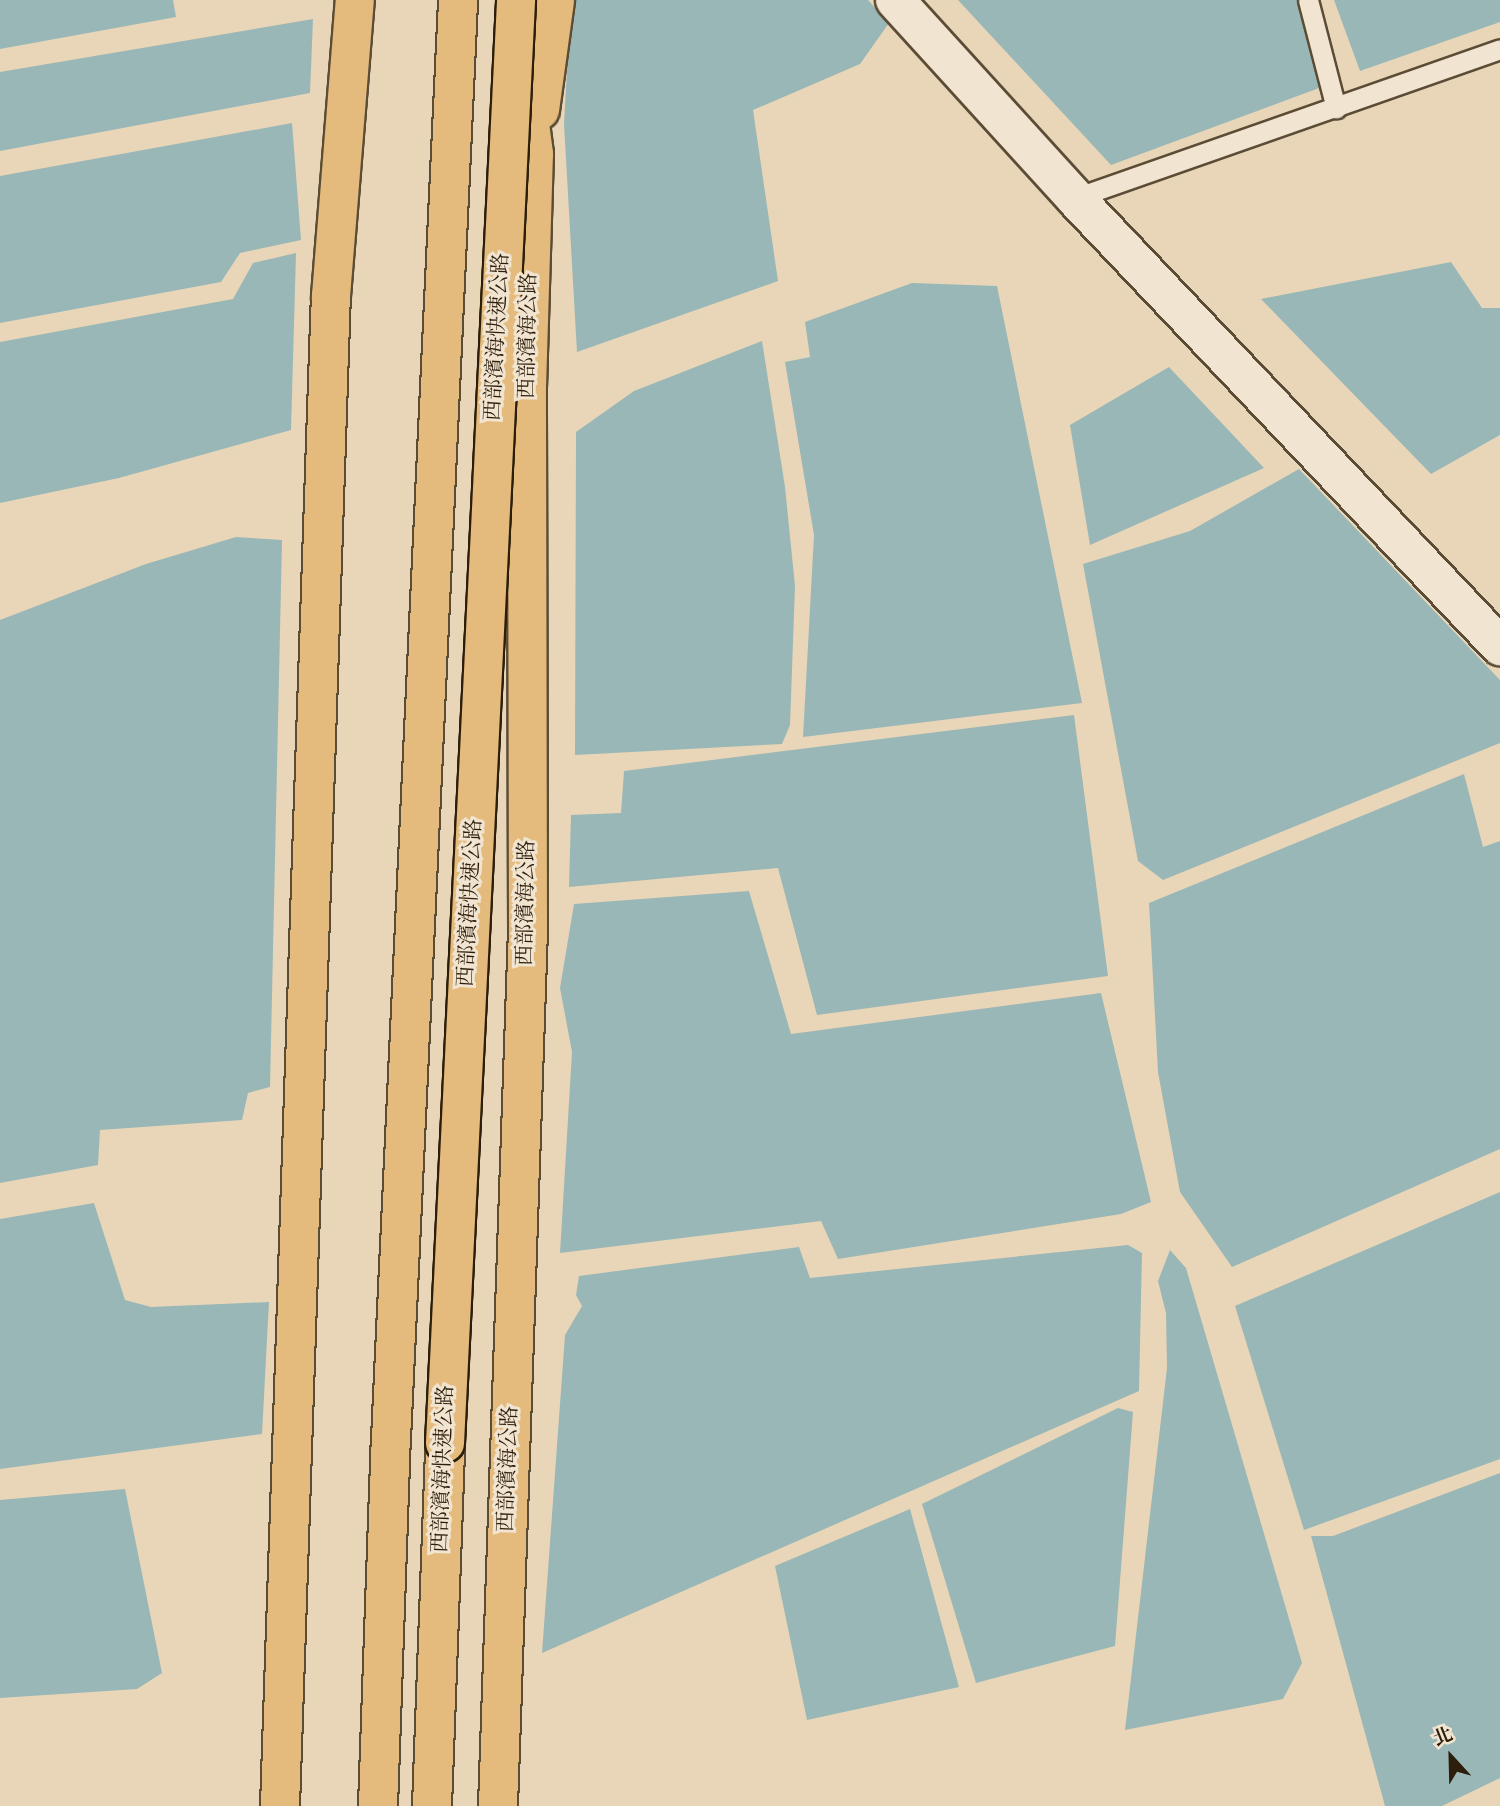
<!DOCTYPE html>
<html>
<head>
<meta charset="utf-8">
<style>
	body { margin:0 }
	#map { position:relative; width:1500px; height:1806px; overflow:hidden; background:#e9d6b8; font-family:Vollkorn,"Noto Serif TC",serif }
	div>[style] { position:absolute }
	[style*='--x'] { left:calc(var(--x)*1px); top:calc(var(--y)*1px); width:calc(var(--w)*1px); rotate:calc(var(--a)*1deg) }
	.water>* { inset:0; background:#99b7b6 }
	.roads { filter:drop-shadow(2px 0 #5b4c36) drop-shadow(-2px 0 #5b4c36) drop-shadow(0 2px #5b4c36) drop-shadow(0 -2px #5b4c36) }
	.lane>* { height:19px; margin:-9.5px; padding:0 9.5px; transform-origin:9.5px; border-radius:9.5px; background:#f1e4d1 }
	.street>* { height:38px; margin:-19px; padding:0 19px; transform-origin:19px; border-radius:19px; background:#f1e4d1 }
	.primary>* { height:38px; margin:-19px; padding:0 19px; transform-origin:19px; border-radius:19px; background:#e4bb7c }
	.highway>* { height:38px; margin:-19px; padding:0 19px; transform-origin:19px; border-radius:19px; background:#e4bb7c }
	.bridges { filter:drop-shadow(2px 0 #2c1e0a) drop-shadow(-2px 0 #2c1e0a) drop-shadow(0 2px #2c1e0a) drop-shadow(0 -2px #2c1e0a) }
	.highway-bridge>* { height:38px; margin:-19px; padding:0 19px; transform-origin:19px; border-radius:19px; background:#e4bb7c }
	span { translate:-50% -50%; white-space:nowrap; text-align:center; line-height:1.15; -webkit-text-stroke:6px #f1e4d1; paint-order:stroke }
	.street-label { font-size:21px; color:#2c1e0a }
	.north { position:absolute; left:1416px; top:1722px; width:70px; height:70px; -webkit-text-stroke:5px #f1e4d1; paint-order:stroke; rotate:338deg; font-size:19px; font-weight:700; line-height:28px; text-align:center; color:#2c1e0a }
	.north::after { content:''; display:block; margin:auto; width:24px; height:32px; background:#2c1e0a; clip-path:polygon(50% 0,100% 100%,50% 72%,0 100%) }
</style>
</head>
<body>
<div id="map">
	<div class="water">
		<div style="clip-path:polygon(0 0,173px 0,176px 17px,0 49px)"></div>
		<div style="clip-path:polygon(571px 0,868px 0,889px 23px,860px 64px,753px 110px,778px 281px,577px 352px,564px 124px)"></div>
		<div style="clip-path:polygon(958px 0,1312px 0,1338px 81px,1111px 165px)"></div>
		<div style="clip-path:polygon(1334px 0,1500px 0,1500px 22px,1360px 71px)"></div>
		<div style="clip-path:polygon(313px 19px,310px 93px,0 151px,0 72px)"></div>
		<div style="clip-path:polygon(292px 123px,301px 240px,240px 253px,221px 282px,0 323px,0 176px)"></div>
		<div style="clip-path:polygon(296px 253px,291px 430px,119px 478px,0 503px,0 342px,233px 299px,253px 263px)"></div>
		<div style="clip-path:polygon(1451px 262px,1482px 308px,1500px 308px,1500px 435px,1431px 474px,1261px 299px)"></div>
		<div style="clip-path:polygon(912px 283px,997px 286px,1082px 703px,803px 737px,814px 535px,785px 362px,810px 357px,805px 322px)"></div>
		<div style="clip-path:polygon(762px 341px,785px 487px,795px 586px,790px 725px,782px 744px,575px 755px,576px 432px,634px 391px)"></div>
		<div style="clip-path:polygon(1169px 367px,1264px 468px,1090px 545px,1070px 425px)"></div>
		<div style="clip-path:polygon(1299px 469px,1500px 680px,1500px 743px,1163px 880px,1138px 861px,1083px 564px,1190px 531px)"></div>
		<div style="clip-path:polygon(236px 537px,282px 540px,270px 1087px,248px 1093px,242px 1120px,100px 1130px,98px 1165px,0 1183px,0 620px,146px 564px)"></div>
		<div style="clip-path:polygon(1074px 715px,1108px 976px,817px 1015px,778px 868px,569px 887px,571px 815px,621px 813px,624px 771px)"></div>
		<div style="clip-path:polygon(1464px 774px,1483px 847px,1500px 841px,1500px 1149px,1232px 1267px,1180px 1192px,1158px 1072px,1149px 903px)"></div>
		<div style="clip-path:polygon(749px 891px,791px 1034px,1101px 993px,1151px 1202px,1121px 1214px,838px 1259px,821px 1221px,560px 1253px,572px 1052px,560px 988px,574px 904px)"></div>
		<div style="clip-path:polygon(1500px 1192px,1500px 1459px,1304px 1530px,1235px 1306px)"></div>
		<div style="clip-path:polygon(94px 1203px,125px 1300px,151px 1307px,269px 1302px,262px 1434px,0 1469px,0 1219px)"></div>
		<div style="clip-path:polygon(1128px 1245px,1142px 1253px,1139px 1391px,542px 1653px,565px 1335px,582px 1306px,576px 1295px,579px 1276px,799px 1247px,810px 1278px)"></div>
		<div style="clip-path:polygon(1170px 1250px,1186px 1268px,1302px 1663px,1283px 1699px,1125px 1730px,1167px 1368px,1166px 1313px,1158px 1281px)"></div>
		<div style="clip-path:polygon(1118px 1408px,1133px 1412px,1115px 1646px,976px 1683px,922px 1504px)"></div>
		<div style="clip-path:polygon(1500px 1473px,1500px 1778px,1442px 1806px,1385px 1806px,1311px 1536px,1333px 1536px)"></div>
		<div style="clip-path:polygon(125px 1489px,162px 1673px,137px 1689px,0 1698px,0 1500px)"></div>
		<div style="clip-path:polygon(910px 1509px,959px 1687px,807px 1720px,775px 1566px)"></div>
	</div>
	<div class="roads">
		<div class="lane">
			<div style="--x:1308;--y:0;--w:112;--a:75.5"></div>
			<div style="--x:1075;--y:198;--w:450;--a:-19.3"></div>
		</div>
		<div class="street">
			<div style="--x:895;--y:0;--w:268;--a:47.7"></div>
			<div style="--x:1075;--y:198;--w:618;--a:46.51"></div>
		</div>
		<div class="primary">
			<div style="--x:540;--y:110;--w:111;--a:-82.2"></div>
			<div style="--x:280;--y:1806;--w:1511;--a:-88.07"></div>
			<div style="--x:331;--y:296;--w:297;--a:-85.4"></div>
			<div style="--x:498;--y:1806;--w:876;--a:-88.04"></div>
			<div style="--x:528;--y:931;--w:543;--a:-90.11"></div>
			<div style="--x:527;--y:388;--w:234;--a:-88.3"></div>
			<div style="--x:534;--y:154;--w:85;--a:-97.5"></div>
		</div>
		<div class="highway">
			<div style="--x:378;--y:1806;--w:367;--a:-88"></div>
			<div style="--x:391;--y:1439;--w:1441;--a:-87.33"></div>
			<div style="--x:432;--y:1806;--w:363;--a:-87.9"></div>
		</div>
	</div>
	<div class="bridges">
		<div class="highway-bridge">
			<div style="--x:445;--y:1443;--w:1445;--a:-87.18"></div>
		</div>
	</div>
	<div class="street-label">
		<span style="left:529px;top:336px;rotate:-89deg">西部濱海公路</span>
		<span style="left:498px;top:337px;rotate:-87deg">西部濱海快速公路</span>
		<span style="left:471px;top:903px;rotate:-87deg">西部濱海快速公路</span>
		<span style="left:527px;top:903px;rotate:-89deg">西部濱海公路</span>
		<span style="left:444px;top:1469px;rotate:-88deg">西部濱海快速公路</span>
		<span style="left:509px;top:1469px;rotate:-88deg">西部濱海公路</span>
	</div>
	<div class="north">北</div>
</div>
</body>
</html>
